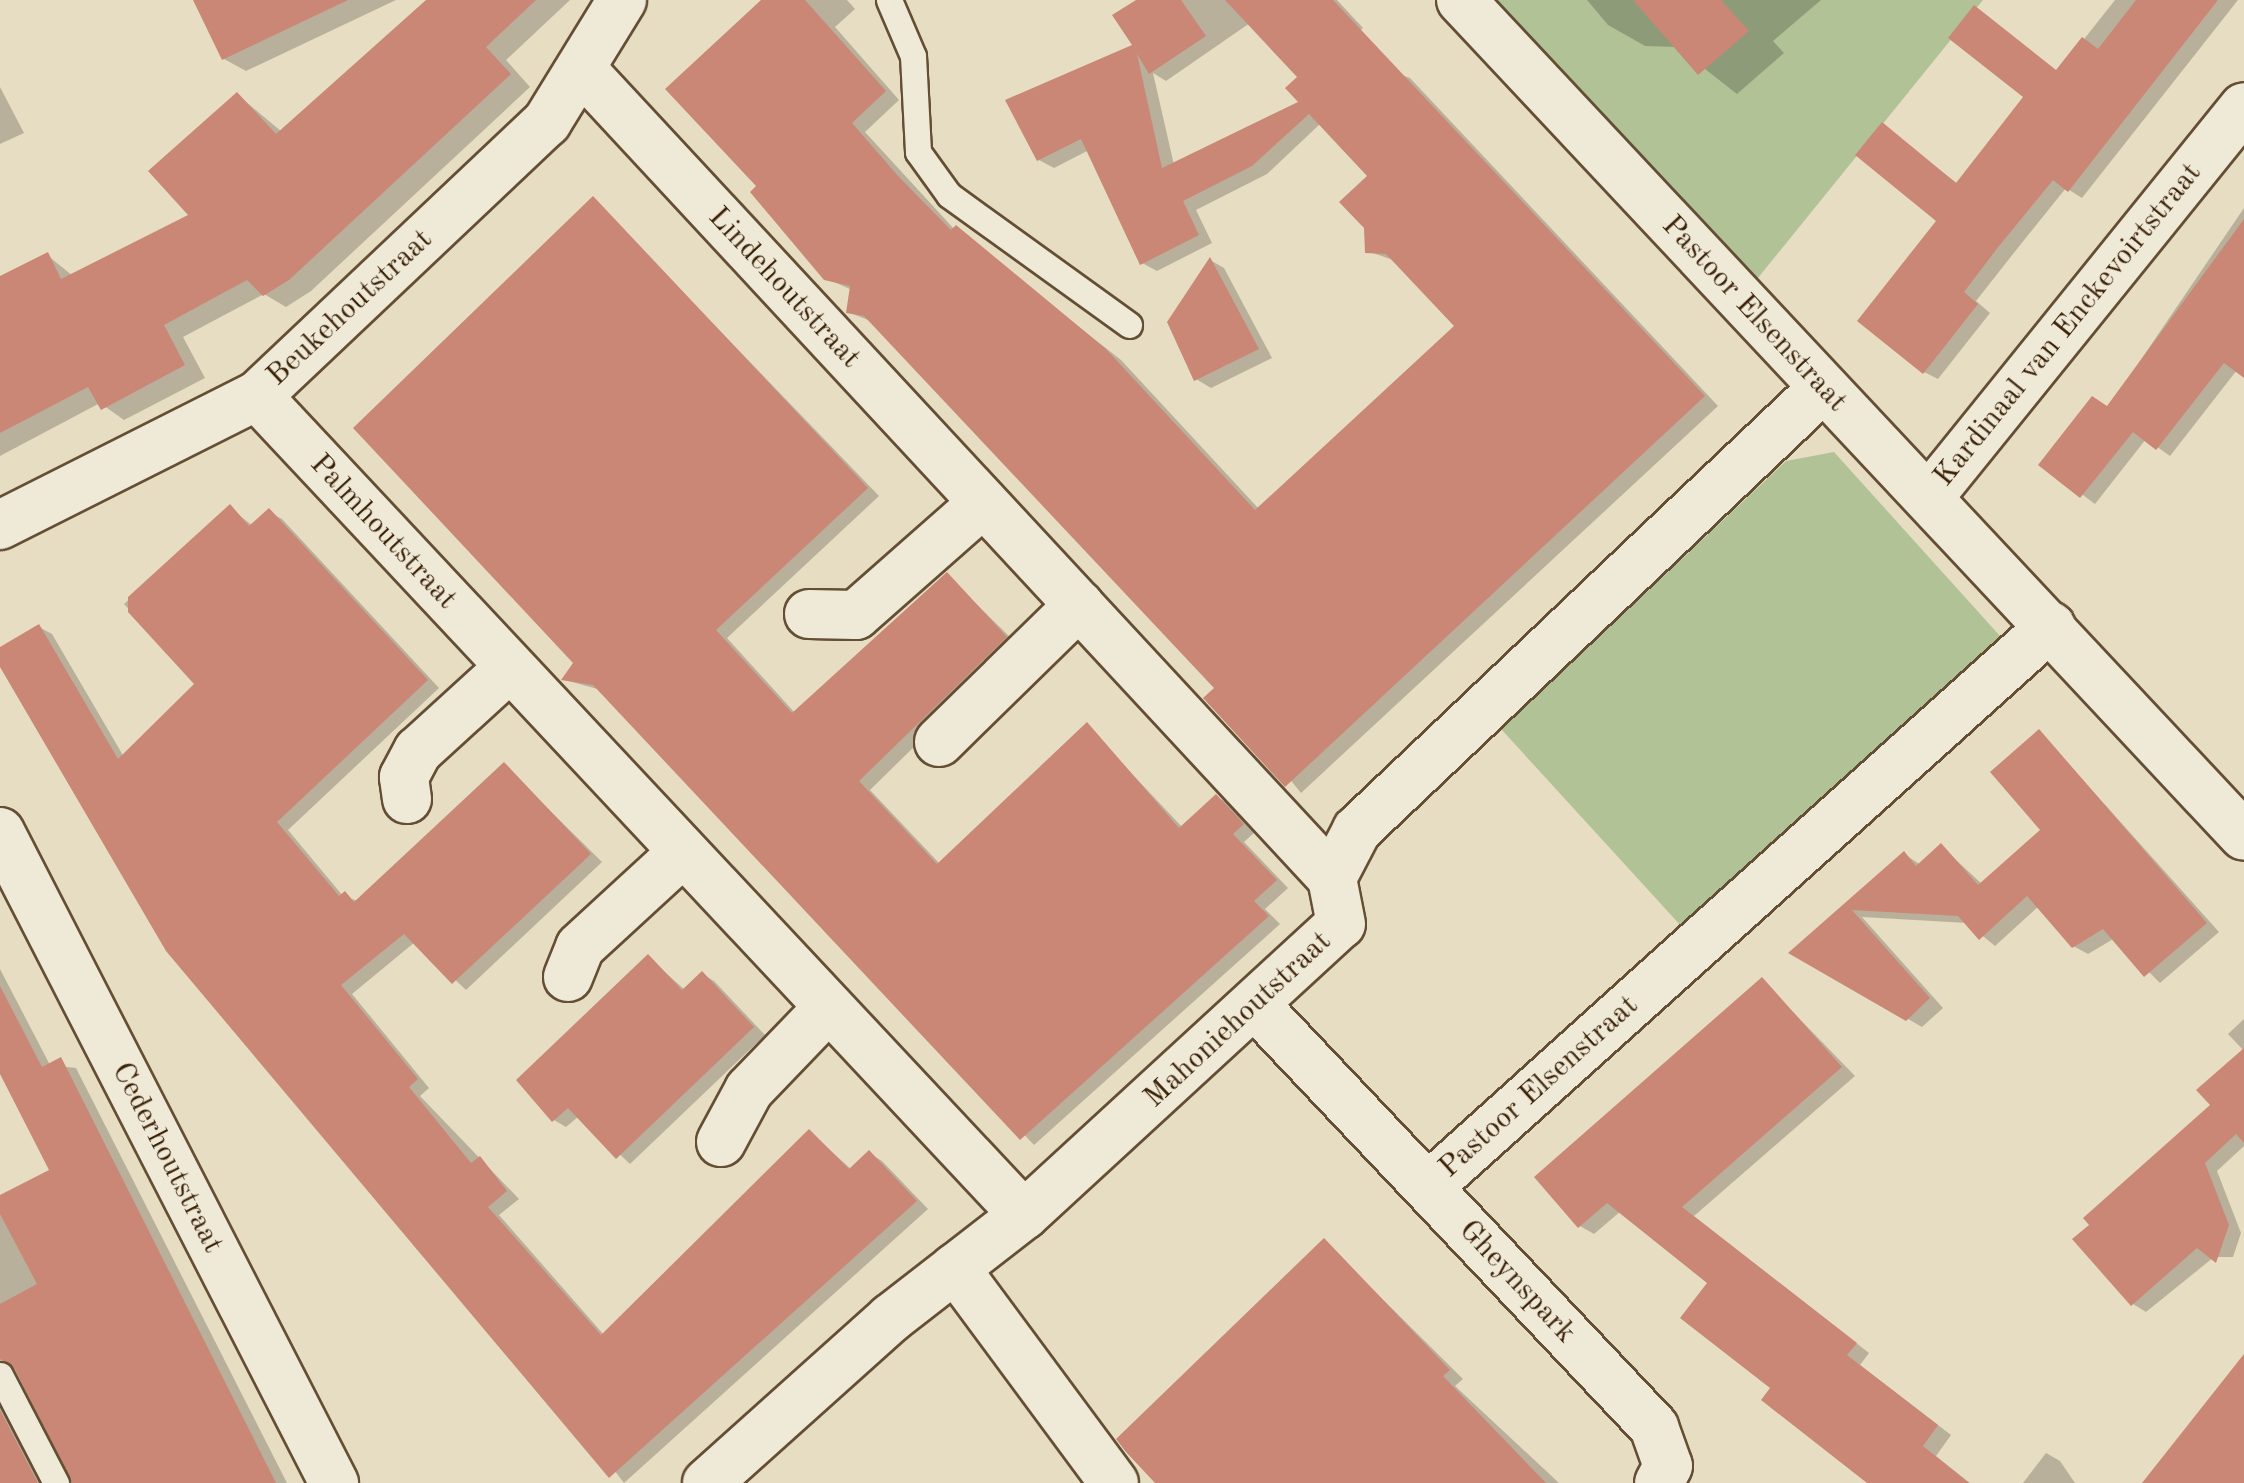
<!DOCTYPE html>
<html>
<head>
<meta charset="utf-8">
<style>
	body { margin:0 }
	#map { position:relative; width:2244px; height:1483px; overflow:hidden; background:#e7ddc2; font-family:"Old Standard TT",serif }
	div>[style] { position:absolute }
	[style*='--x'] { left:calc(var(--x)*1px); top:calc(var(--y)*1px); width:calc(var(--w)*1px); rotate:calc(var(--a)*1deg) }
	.green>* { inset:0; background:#b1c297 }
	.shadow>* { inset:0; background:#0003 }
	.building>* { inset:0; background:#ca8776 }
	.roads { filter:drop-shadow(2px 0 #644e34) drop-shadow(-2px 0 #644e34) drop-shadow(0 2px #644e34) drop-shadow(0 -2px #644e34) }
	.lane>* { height:25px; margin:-12.5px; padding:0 12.5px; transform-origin:12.5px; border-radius:12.5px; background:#efe9d7 }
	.street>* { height:48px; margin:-24px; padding:0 24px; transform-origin:24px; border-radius:24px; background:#efe9d7 }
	span { translate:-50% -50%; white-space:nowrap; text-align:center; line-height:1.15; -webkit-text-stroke:9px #efe9d7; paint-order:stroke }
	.street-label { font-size:30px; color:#391f05 }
</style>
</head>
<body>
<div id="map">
	<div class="green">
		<div style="clip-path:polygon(1496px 0,1983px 0,1753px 284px)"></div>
		<div style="clip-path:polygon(1834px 452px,2009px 646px,1693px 939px,1501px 729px,1786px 461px)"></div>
	</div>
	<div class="shadow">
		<div style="clip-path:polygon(196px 0,396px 0,246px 71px,224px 59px)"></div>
		<div style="clip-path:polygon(430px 0,570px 0,506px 60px,530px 87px,311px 291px,286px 307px,264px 294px,183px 337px,205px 378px,124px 420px,100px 403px,0 456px,0 277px,47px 255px,73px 276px,192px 215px,238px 95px,282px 132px)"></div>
		<div style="clip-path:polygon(evenodd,765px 0,847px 0,855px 9px,835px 27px,899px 100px,865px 132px,955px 230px,1121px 360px,1259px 509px,1458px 326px,1396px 261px,1367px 251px,1371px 177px,1321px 123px,1267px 174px,1196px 210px,1212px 243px,1157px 271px,1142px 263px,1089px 150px,1054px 168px,1039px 160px,1135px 47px,1140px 0,1337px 0,1363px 28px,1338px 51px,1410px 78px,1718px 406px,1301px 793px,1217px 689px,873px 322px,848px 312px,852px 290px,825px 278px,765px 0,1250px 23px,1301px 78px,1302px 103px,1174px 165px,1153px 73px,1166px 81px,1250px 23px)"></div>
		<div style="clip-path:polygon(1587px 0,1821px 0,1773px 41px,1784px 53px,1737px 94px,1677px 47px,1645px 46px,1608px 25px)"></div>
		<div style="clip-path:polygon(2115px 0,2238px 0,2082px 198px,2066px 188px,2013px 254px,1976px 301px,1990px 313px,1938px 379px,1924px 372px,1940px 221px,1882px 126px,1958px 184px,2026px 96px,1975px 9px,2058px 72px)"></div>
		<div style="clip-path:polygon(0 87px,24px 133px,0 144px)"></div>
		<div style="clip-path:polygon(593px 199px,879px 496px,727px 638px,795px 713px,947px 575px,1018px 645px,870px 790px,940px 864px,1087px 726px,1183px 828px,1217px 797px,1229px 804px,1255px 832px,1244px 842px,1288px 888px,1265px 909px,1280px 924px,1034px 1145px,601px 690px,565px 680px,577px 663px)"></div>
		<div style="clip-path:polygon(2244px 208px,2244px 375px,2237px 370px,2170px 456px,2146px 439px,2095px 504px,2041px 464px,2108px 408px)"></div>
		<div style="clip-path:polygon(1210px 260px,1224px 268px,1272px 358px,1211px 388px,1196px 379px)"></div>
		<div style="clip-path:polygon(230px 508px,253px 526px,269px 512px,282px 519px,439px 688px,288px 830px,343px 896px,358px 901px,504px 765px,602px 862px,466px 990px,415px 942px,352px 994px,429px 1088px,420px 1096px,519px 1199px,499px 1215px,604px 1335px,810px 1132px,852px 1170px,869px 1153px,882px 1161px,928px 1209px,624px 1483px,0 663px,0 650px,39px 627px,52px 634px,124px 757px,197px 684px,124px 604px)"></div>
		<div style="clip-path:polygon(2040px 732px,2219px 932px,2160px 983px,2115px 938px,2088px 954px,2073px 946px,2039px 906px,1995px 946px,1967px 923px,1862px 917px,1943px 1008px,1922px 1027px,1793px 953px,1904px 854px,1921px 865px,1941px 846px,1982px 884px,2044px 830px)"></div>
		<div style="clip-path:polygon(648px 957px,685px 990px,702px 974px,714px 981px,765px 1035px,630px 1164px,579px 1116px,566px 1127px,554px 1120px)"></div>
		<div style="clip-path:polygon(0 969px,50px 1065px,76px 1068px,287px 1483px,70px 1483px,19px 1371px,6px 1368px,0 1390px,0 1198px,52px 1171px,0 1069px)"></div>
		<div style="clip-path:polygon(1762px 980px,1855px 1076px,1694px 1216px,1869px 1353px,1860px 1365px,1951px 1435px,1936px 1456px,1970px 1483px,1872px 1483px,1774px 1388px,1710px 1283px,1621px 1211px,1594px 1234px,1580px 1226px)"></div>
		<div style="clip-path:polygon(2244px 1019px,2244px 1051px,2228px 1034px)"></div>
		<div style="clip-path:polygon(2244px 1052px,2244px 1146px,2217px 1171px,2241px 1233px,2233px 1257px,2214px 1257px,2146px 1312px,2133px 1304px)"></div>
		<div style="clip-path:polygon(1324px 1241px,1463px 1379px,1455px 1386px,1559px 1483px,1165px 1483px)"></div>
		<div style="clip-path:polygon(0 1393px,46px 1483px,0 1483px)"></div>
		<div style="clip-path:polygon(2046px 1453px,2060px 1461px,2075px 1483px,2023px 1483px)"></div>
	</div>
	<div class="building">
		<div style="clip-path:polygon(193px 0,348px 0,222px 60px)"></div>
		<div style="clip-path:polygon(426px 0,536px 0,486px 47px,511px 74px,289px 280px,263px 296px,247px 280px,164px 325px,185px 365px,101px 410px,88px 387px,0 433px,0 276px,48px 252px,61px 279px,188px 215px,148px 171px,237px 92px,276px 134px)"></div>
		<div style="clip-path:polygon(761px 0,805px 0,886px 91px,852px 123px,899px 177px,951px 230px,956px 225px,1106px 349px,1255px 510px,1454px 326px,1386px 254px,1365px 253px,1364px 228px,1339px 202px,1367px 176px,1309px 114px,1252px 166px,1183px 201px,1199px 235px,1140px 265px,1081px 139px,1037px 161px,1005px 100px,1132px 45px,1112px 15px,1136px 0,1181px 0,1206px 36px,1149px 74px,1137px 54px,1162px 168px,1298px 102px,1285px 88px,1297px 77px,1225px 0,1333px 0,1705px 396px,1285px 787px,1203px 698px,1214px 688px,864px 316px,846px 313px,850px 286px,824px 280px,750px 192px,756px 186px,665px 89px)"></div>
		<div style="clip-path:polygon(1633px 0,1721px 0,1749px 31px,1698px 75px)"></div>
		<div style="clip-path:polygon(2136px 0,2218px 0,2068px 192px,2053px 180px,1999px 246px,1964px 292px,1978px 304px,1923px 374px,1857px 321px,1936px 221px,1855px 155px,1882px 122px,1956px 183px,2023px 97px,1948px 38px,1974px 5px,2056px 70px,2082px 37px,2098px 49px)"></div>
		<div style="clip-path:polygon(593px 196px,868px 488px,716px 630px,792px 713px,947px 572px,1007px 637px,859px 781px,937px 864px,1087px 722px,1179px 828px,1216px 794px,1244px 824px,1233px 834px,1277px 880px,1254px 901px,1269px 916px,1020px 1140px,593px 685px,561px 680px,573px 663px,353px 428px)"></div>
		<div style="clip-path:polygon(2244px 219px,2244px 378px,2224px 363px,2156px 450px,2133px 432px,2080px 498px,2038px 465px,2092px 396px,2107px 406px)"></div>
		<div style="clip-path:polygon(1210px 257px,1259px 349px,1194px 381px,1167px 322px)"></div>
		<div style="clip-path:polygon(230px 504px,249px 526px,269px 508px,428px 680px,277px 822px,339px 896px,345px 891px,354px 902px,504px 762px,591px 854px,452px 984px,404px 934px,341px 985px,418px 1079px,409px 1087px,471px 1163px,480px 1156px,507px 1191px,488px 1207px,601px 1335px,809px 1129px,849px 1169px,869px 1150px,917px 1201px,609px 1478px,166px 951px,0 667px,0 647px,39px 624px,118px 759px,194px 684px,128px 612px,128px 597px)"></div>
		<div style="clip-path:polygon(2039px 729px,2207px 923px,2144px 977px,2103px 929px,2072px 948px,2027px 896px,1979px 940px,1958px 916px,1852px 910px,1930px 998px,1906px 1021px,1788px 953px,1904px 851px,1916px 866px,1941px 843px,1978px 885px,2040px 830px,1990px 772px)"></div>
		<div style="clip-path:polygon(648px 954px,682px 990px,702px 971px,754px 1027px,616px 1159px,568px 1108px,552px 1122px,516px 1080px)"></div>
		<div style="clip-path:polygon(1762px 977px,1842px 1067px,1682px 1207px,1857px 1343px,1847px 1355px,1938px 1425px,1923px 1446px,1969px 1483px,1867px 1483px,1761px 1400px,1770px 1388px,1680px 1318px,1707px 1283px,1607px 1203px,1578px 1228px,1534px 1177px)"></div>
		<div style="clip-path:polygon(0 986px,42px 1067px,61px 1057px,276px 1483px,72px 1483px,14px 1368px,0 1359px,0 1304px,37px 1284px,0 1214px,0 1195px,49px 1170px,0 1074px)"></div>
		<div style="clip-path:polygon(2244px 1048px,2244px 1143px,2236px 1134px,2205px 1163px,2229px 1225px,2216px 1263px,2197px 1248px,2131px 1306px,2072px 1239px,2089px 1225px,2083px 1218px,2210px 1105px,2196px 1090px)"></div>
		<div style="clip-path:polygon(1324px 1238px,1450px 1370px,1443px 1376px,1546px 1483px,1155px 1483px,1126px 1452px,1116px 1439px)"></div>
		<div style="clip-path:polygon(2244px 1354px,2244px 1483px,2142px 1483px)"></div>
		<div style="clip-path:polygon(0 1410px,38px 1483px,0 1483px)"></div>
	</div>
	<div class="roads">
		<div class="lane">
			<div style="--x:889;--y:0;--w:61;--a:66.8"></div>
			<div style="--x:913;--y:56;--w:96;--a:87"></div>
			<div style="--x:918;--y:152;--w:53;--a:54.2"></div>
			<div style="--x:949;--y:195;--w:222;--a:35.8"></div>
			<div style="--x:0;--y:1375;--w:122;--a:62.6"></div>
		</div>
		<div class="street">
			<div style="--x:1461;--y:0;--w:1145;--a:46.87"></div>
			<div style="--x:585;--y:73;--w:1098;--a:47.14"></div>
			<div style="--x:257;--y:396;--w:1122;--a:46.88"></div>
			<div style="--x:1929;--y:497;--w:501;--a:-51.07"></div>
			<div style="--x:0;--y:525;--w:288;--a:-26.7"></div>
			<div style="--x:257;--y:396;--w:399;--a:-43.4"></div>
			<div style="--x:547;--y:122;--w:143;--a:-58.4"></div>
			<div style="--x:809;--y:614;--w:47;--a:1.2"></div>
			<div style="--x:856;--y:615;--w:169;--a:-41.4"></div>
			<div style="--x:939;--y:742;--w:196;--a:-44.4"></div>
			<div style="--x:407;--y:799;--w:22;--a:-98"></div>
			<div style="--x:404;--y:777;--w:30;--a:-62"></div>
			<div style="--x:418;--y:751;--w:123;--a:-42.4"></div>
			<div style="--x:0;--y:832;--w:732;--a:62.84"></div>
			<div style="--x:568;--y:977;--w:32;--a:-68"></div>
			<div style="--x:580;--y:947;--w:137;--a:-42.6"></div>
			<div style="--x:1257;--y:1007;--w:578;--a:46.61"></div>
			<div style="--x:1654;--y:1427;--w:41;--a:70.3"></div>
			<div style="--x:1668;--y:1466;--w:19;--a:118"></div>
			<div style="--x:721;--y:1142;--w:59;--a:-61.7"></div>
			<div style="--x:749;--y:1090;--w:114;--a:-46.1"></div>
			<div style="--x:1428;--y:1187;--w:838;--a:-42"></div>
			<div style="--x:955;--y:1268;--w:267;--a:53.5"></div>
			<div style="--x:707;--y:1483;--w:247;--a:-41.9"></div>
			<div style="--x:891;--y:1318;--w:168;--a:-37.8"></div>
			<div style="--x:1024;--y:1215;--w:430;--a:-42.6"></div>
			<div style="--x:1341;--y:924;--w:47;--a:-101.1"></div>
			<div style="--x:1332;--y:878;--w:54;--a:-62.5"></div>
			<div style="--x:1357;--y:830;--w:642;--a:-43.49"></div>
		</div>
	</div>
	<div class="street-label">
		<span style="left:784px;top:288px;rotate:47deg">Lindehoutstraat</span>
		<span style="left:350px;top:308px;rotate:-43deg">Beukehoutstraat</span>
		<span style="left:1754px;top:314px;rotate:47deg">Pastoor Elsenstraat</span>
		<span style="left:2068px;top:325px;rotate:-51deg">Kardinaal van Enckevoirtstraat</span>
		<span style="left:383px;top:532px;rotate:47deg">Palmhoutstraat</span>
		<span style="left:1238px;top:1020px;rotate:-43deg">Mahoniehoutstraat</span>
		<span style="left:1539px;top:1087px;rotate:-42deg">Pastoor Elsenstraat</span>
		<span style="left:167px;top:1158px;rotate:63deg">Cederhoutstraat</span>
		<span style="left:1517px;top:1282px;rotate:47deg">Gheynspark</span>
	</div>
</div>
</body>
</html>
